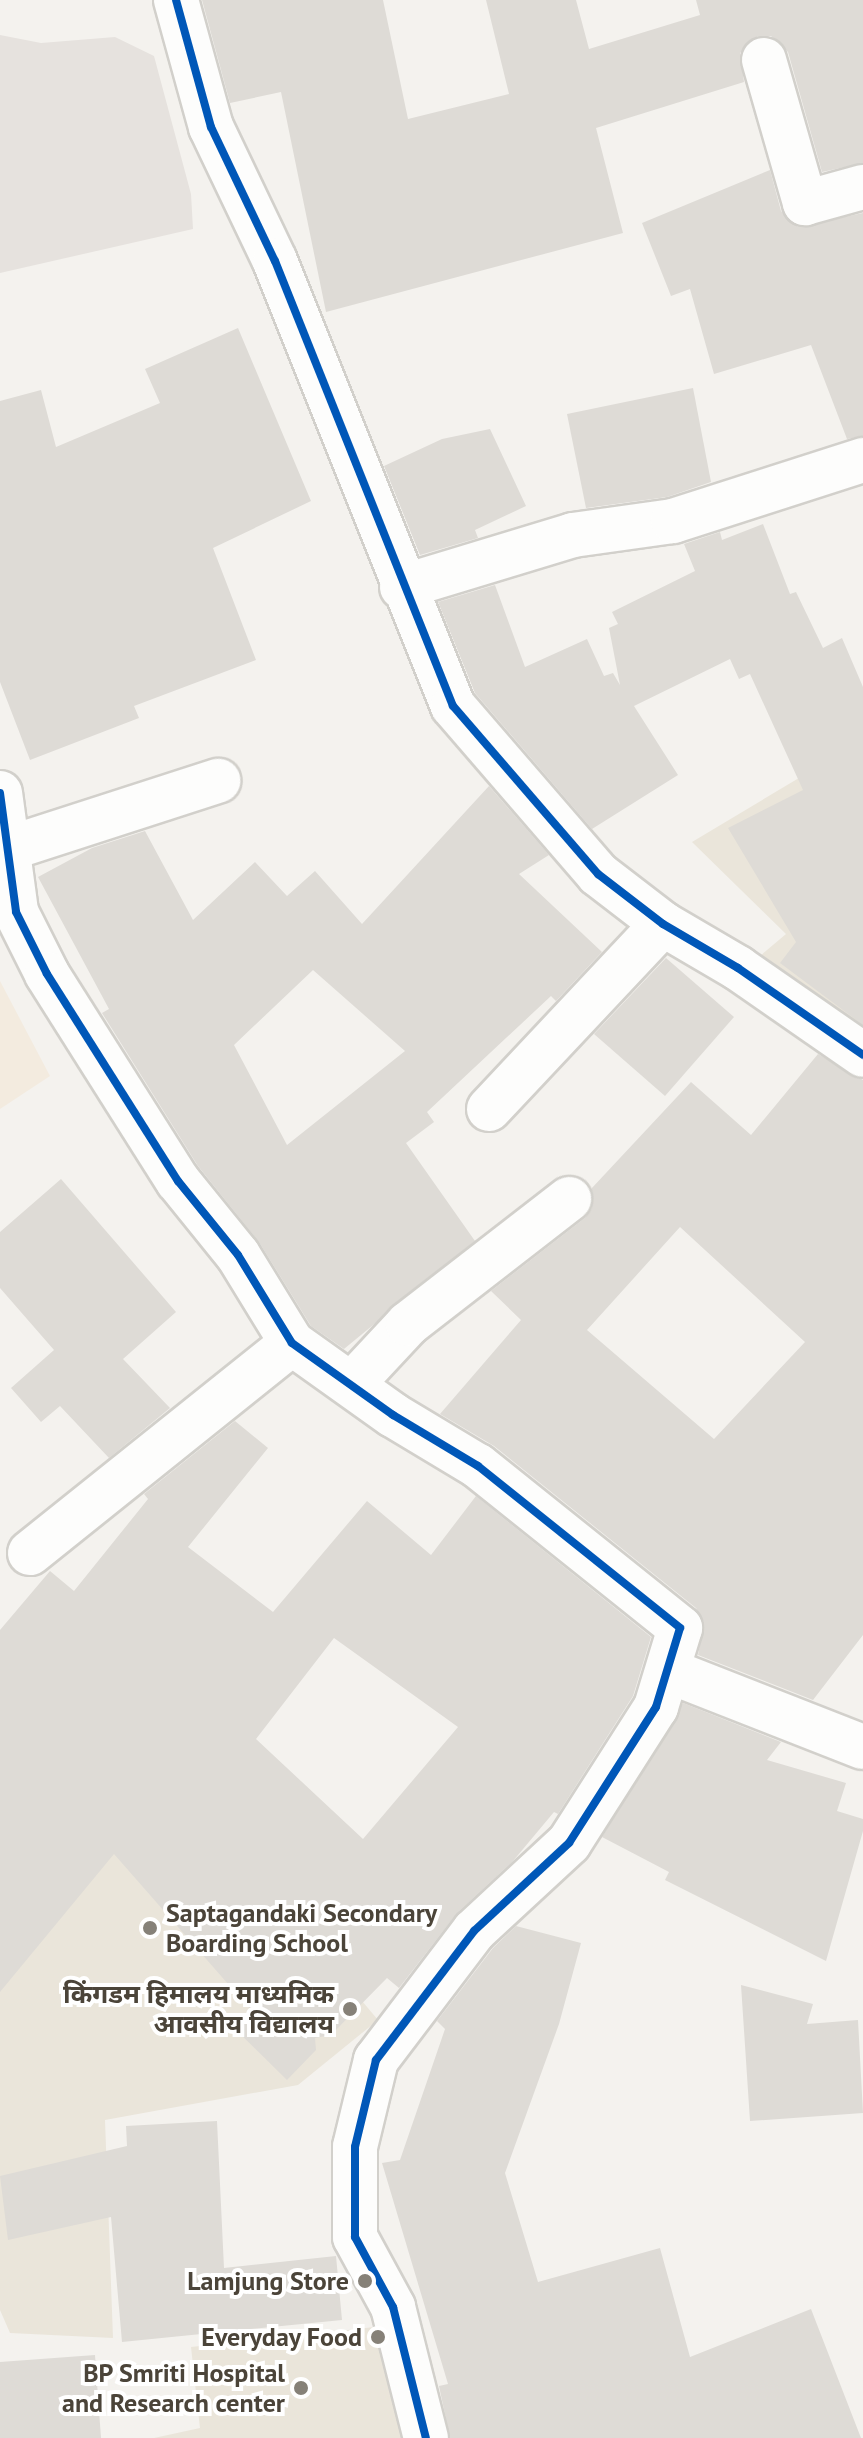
<!DOCTYPE html>
<html>
<head>
<meta charset="utf-8">
<style>
	body { margin:0 }
	#map { position:relative; width:863px; height:2438px; overflow:hidden; background:#f4f2ee; font-family:"PT Sans","Noto Sans Devanagari",sans-serif }
	div>[style] { position:absolute }
	[style*='--x'] { left:calc(var(--x)*1px); top:calc(var(--y)*1px); width:calc(var(--w)*1px); rotate:calc(var(--a)*1deg) }
	.commercial>* { inset:0; background:#f3ebdf }
	.industrial>* { inset:0; background:#e6e2de }
	.education>* { inset:0; background:#eae5da }
	.building>* { inset:0; background:#dedbd6 }
	.roads { filter:drop-shadow(2px 0 #d2d0cb) drop-shadow(-2px 0 #d2d0cb) drop-shadow(0 2px #d2d0cb) drop-shadow(0 -2px #d2d0cb) }
	.minor>* { height:44px; margin:-22px; padding:0 22px; transform-origin:22px; border-radius:22px; background:#fdfdfc }
	.cycleway>* { height:8px; margin:-4px; padding:0 4px; transform-origin:4px; border-radius:4px; background:#0057b8 }
	.dots>* { width:22px; height:22px; translate:-50% -50%; box-sizing:border-box; border:4px solid #fff; border-radius:50% }
	span { translate:-50% -50%; white-space:nowrap; text-align:center; line-height:1.15; -webkit-text-stroke:8px #fff; paint-order:stroke }
	.poi-label { font-size:26px; color:#4b4439; font-weight:700 }
	.left { translate:0 -50%; text-align:left }
	.right { translate:-100% -50%; text-align:right }
</style>
</head>
<body>
<div id="map">
	<div class="commercial">
		<div style="clip-path:polygon(0 981px,50px 1076px,0 1109px)"></div>
	</div>
	<div class="industrial">
		<div style="clip-path:polygon(0 35px,41px 43px,115px 37px,154px 56px,191px 194px,193px 229px,0 273px)"></div>
	</div>
	<div class="education">
		<div style="clip-path:polygon(809px 772px,863px 849px,863px 1037px,753px 962px,786px 934px,692px 842px)"></div>
		<div style="clip-path:polygon(215px 1826px,378px 2020px,298px 2085px,105px 2120px,113px 2338px,10px 2333px,0 2310px,0 1835px)"></div>
		<div style="clip-path:polygon(393px 2325px,419px 2438px,154px 2438px,200px 2428px,191px 2347px)"></div>
	</div>
	<div class="building">
		<div style="clip-path:polygon(202px 0,383px 0,408px 119px,509px 94px,486px 0,576px 0,589px 49px,700px 15px,696px 0,863px 0,863px 163px,822px 172px,788px 52px,771px 36px,758px 36px,740px 53px,744px 82px,596px 128px,623px 233px,326px 312px,281px 92px,230px 103px)"></div>
		<div style="clip-path:polygon(770px 170px,781px 211px,798px 227px,863px 213px,863px 436px,847px 439px,811px 345px,714px 374px,690px 289px,671px 296px,642px 223px)"></div>
		<div style="clip-path:polygon(238px 328px,311px 501px,213px 548px,256px 660px,134px 706px,139px 718px,30px 760px,0 682px,0 401px,41px 390px,56px 447px,160px 403px,145px 369px)"></div>
		<div style="clip-path:polygon(693px 388px,711px 482px,667px 497px,586px 508px,567px 414px)"></div>
		<div style="clip-path:polygon(490px 429px,526px 506px,475px 530px,478px 538px,420px 555px,384px 466px,442px 439px)"></div>
		<div style="clip-path:polygon(763px 524px,790px 594px,796px 592px,823px 648px,842px 638px,863px 687px,863px 1025px,780px 963px,796px 942px,728px 828px,803px 790px,750px 674px,739px 679px,730px 659px,634px 706px,678px 775px,592px 829px,475px 693px,438px 602px,495px 585px,525px 667px,587px 639px,604px 676px,613px 673px,620px 685px,609px 628px,618px 624px,612px 612px,695px 571px,684px 544px,720px 532px,722px 540px)"></div>
		<div style="clip-path:polygon(evenodd,489px 786px,549px 855px,519px 874px,602px 952px,556px 1001px,551px 996px,427px 1112px,434px 1122px,406px 1143px,475px 1241px,344px 1349px,311px 1326px,259px 1242px,198px 1166px,102px 1013px,109px 1009px,38px 877px,92px 848px,145px 831px,193px 920px,255px 862px,287px 896px,315px 871px,362px 924px,489px 786px,313px 970px,405px 1051px,287px 1145px,234px 1045px,313px 970px)"></div>
		<div style="clip-path:polygon(666px 958px,734px 1017px,665px 1096px,594px 1034px)"></div>
		<div style="clip-path:polygon(evenodd,818px 1054px,863px 1080px,863px 1635px,813px 1700px,698px 1655px,704px 1622px,696px 1608px,494px 1446px,440px 1414px,521px 1320px,491px 1291px,585px 1218px,592px 1208px,591px 1189px,691px 1082px,751px 1135px,818px 1054px,680px 1227px,805px 1342px,714px 1439px,587px 1330px,680px 1227px)"></div>
		<div style="clip-path:polygon(61px 1179px,176px 1312px,123px 1359px,170px 1408px,109px 1458px,60px 1406px,41px 1422px,11px 1388px,54px 1350px,0 1288px,0 1232px)"></div>
		<div style="clip-path:polygon(evenodd,235px 1421px,268px 1448px,188px 1547px,273px 1612px,367px 1501px,431px 1555px,476px 1496px,651px 1637px,633px 1696px,558px 1814px,554px 1812px,513px 1861px,457px 1913px,399px 1988px,387px 1978px,331px 2035px,315px 2038px,316px 2050px,287px 2080px,233px 2027px,250px 2009px,114px 1854px,0 1992px,0 1630px,50px 1571px,74px 1591px,148px 1499px,144px 1494px,235px 1421px,334px 1638px,458px 1727px,363px 1839px,256px 1739px,334px 1638px)"></div>
		<div style="clip-path:polygon(683px 1703px,781px 1742px,767px 1760px,846px 1783px,837px 1811px,863px 1819px,863px 1831px,826px 1961px,665px 1880px,669px 1872px,602px 1837px)"></div>
		<div style="clip-path:polygon(516px 1926px,581px 1943px,559px 2024px,505px 2173px,538px 2282px,660px 2248px,690px 2357px,811px 2309px,861px 2438px,450px 2438px,439px 2386px,448px 2384px,382px 2163px,400px 2160px,445px 2029px,437px 2021px,493px 1948px)"></div>
		<div style="clip-path:polygon(741px 1985px,813px 2004px,807px 2024px,858px 2020px,863px 2113px,750px 2121px)"></div>
		<div style="clip-path:polygon(217px 2121px,224px 2268px,336px 2256px,342px 2320px,122px 2342px,111px 2217px,8px 2240px,0 2176px,127px 2146px,126px 2126px)"></div>
		<div style="clip-path:polygon(95px 2355px,101px 2438px,0 2438px,0 2362px)"></div>
	</div>
	<div class="roads">
		<div class="minor">
			<div style="--x:176;--y:0;--w:132;--a:74.6"></div>
			<div style="--x:211;--y:127;--w:148;--a:64.5"></div>
			<div style="--x:275;--y:261;--w:479;--a:68.2"></div>
			<div style="--x:453;--y:706;--w:222;--a:49.2"></div>
			<div style="--x:598;--y:874;--w:82;--a:37.6"></div>
			<div style="--x:663;--y:924;--w:87;--a:30.4"></div>
			<div style="--x:738;--y:968;--w:152;--a:34.8"></div>
			<div style="--x:764;--y:60;--w:149;--a:74"></div>
			<div style="--x:805;--y:203;--w:60;--a:-15.4"></div>
			<div style="--x:402;--y:587;--w:179;--a:-16.9"></div>
			<div style="--x:573;--y:535;--w:101;--a:-8"></div>
			<div style="--x:673;--y:521;--w:200;--a:-17.8"></div>
			<div style="--x:0;--y:793;--w:120;--a:82.3"></div>
			<div style="--x:16;--y:912;--w:69;--a:63.4"></div>
			<div style="--x:47;--y:974;--w:245;--a:57.7"></div>
			<div style="--x:178;--y:1181;--w:95;--a:51"></div>
			<div style="--x:238;--y:1255;--w:103;--a:58.5"></div>
			<div style="--x:292;--y:1343;--w:124;--a:35.5"></div>
			<div style="--x:393;--y:1415;--w:99;--a:31"></div>
			<div style="--x:478;--y:1466;--w:259;--a:38.7"></div>
			<div style="--x:680;--y:1628;--w:83;--a:106.9"></div>
			<div style="--x:656;--y:1707;--w:161;--a:122.6"></div>
			<div style="--x:569;--y:1843;--w:129;--a:137.2"></div>
			<div style="--x:474;--y:1931;--w:162;--a:127.2"></div>
			<div style="--x:376;--y:2060;--w:89;--a:103.6"></div>
			<div style="--x:355;--y:2147;--w:90;--a:90"></div>
			<div style="--x:355;--y:2237;--w:80;--a:61.5"></div>
			<div style="--x:393;--y:2307;--w:135;--a:75.9"></div>
			<div style="--x:10;--y:848;--w:219;--a:-17.9"></div>
			<div style="--x:489;--y:1109;--w:254;--a:-46.8"></div>
			<div style="--x:353;--y:1383;--w:81;--a:-47"></div>
			<div style="--x:408;--y:1324;--w:204;--a:-37.8"></div>
			<div style="--x:30;--y:1553;--w:336;--a:-38.7"></div>
			<div style="--x:669;--y:1671;--w:208;--a:21.4"></div>
		</div>
	</div>
	<div class="cycleway">
		<div style="--x:176;--y:0;--w:132;--a:74.6"></div>
		<div style="--x:211;--y:127;--w:148;--a:64.5"></div>
		<div style="--x:275;--y:261;--w:479;--a:68.2"></div>
		<div style="--x:453;--y:706;--w:222;--a:49.2"></div>
		<div style="--x:598;--y:874;--w:82;--a:37.6"></div>
		<div style="--x:663;--y:924;--w:87;--a:30.4"></div>
		<div style="--x:738;--y:968;--w:152;--a:34.8"></div>
		<div style="--x:0;--y:793;--w:120;--a:82.3"></div>
		<div style="--x:16;--y:912;--w:69;--a:63.4"></div>
		<div style="--x:47;--y:974;--w:245;--a:57.7"></div>
		<div style="--x:178;--y:1181;--w:95;--a:51"></div>
		<div style="--x:238;--y:1255;--w:103;--a:58.5"></div>
		<div style="--x:292;--y:1343;--w:124;--a:35.5"></div>
		<div style="--x:393;--y:1415;--w:99;--a:31"></div>
		<div style="--x:478;--y:1466;--w:259;--a:38.7"></div>
		<div style="--x:680;--y:1628;--w:83;--a:106.9"></div>
		<div style="--x:656;--y:1707;--w:161;--a:122.6"></div>
		<div style="--x:569;--y:1843;--w:129;--a:137.2"></div>
		<div style="--x:474;--y:1931;--w:162;--a:127.2"></div>
		<div style="--x:376;--y:2060;--w:89;--a:103.6"></div>
		<div style="--x:355;--y:2147;--w:90;--a:90"></div>
		<div style="--x:355;--y:2237;--w:80;--a:61.5"></div>
		<div style="--x:393;--y:2307;--w:135;--a:75.9"></div>
	</div>
	<div class="dots">
		<div style="left:150px;top:1928px;background:#868178"></div>
		<div style="left:350px;top:2009px;background:#868178"></div>
		<div style="left:365px;top:2281px;background:#868178"></div>
		<div style="left:378px;top:2337px;background:#868178"></div>
		<div style="left:301px;top:2388px;background:#868178"></div>
	</div>
	<div class="poi-label">
		<span class="left" style="left:166px;top:1928px">Saptagandaki Secondary<br>Boarding School</span>
		<span class="right" style="left:334px;top:2009px">किंगडम हिमालय माध्यमिक<br>आवसीय विद्यालय</span>
		<span class="right" style="left:349px;top:2281px">Lamjung Store</span>
		<span class="right" style="left:362px;top:2337px">Everyday Food</span>
		<span class="right" style="left:285px;top:2388px">BP Smriti Hospital<br>and Research center</span>
	</div>
</div>
</body>
</html>
